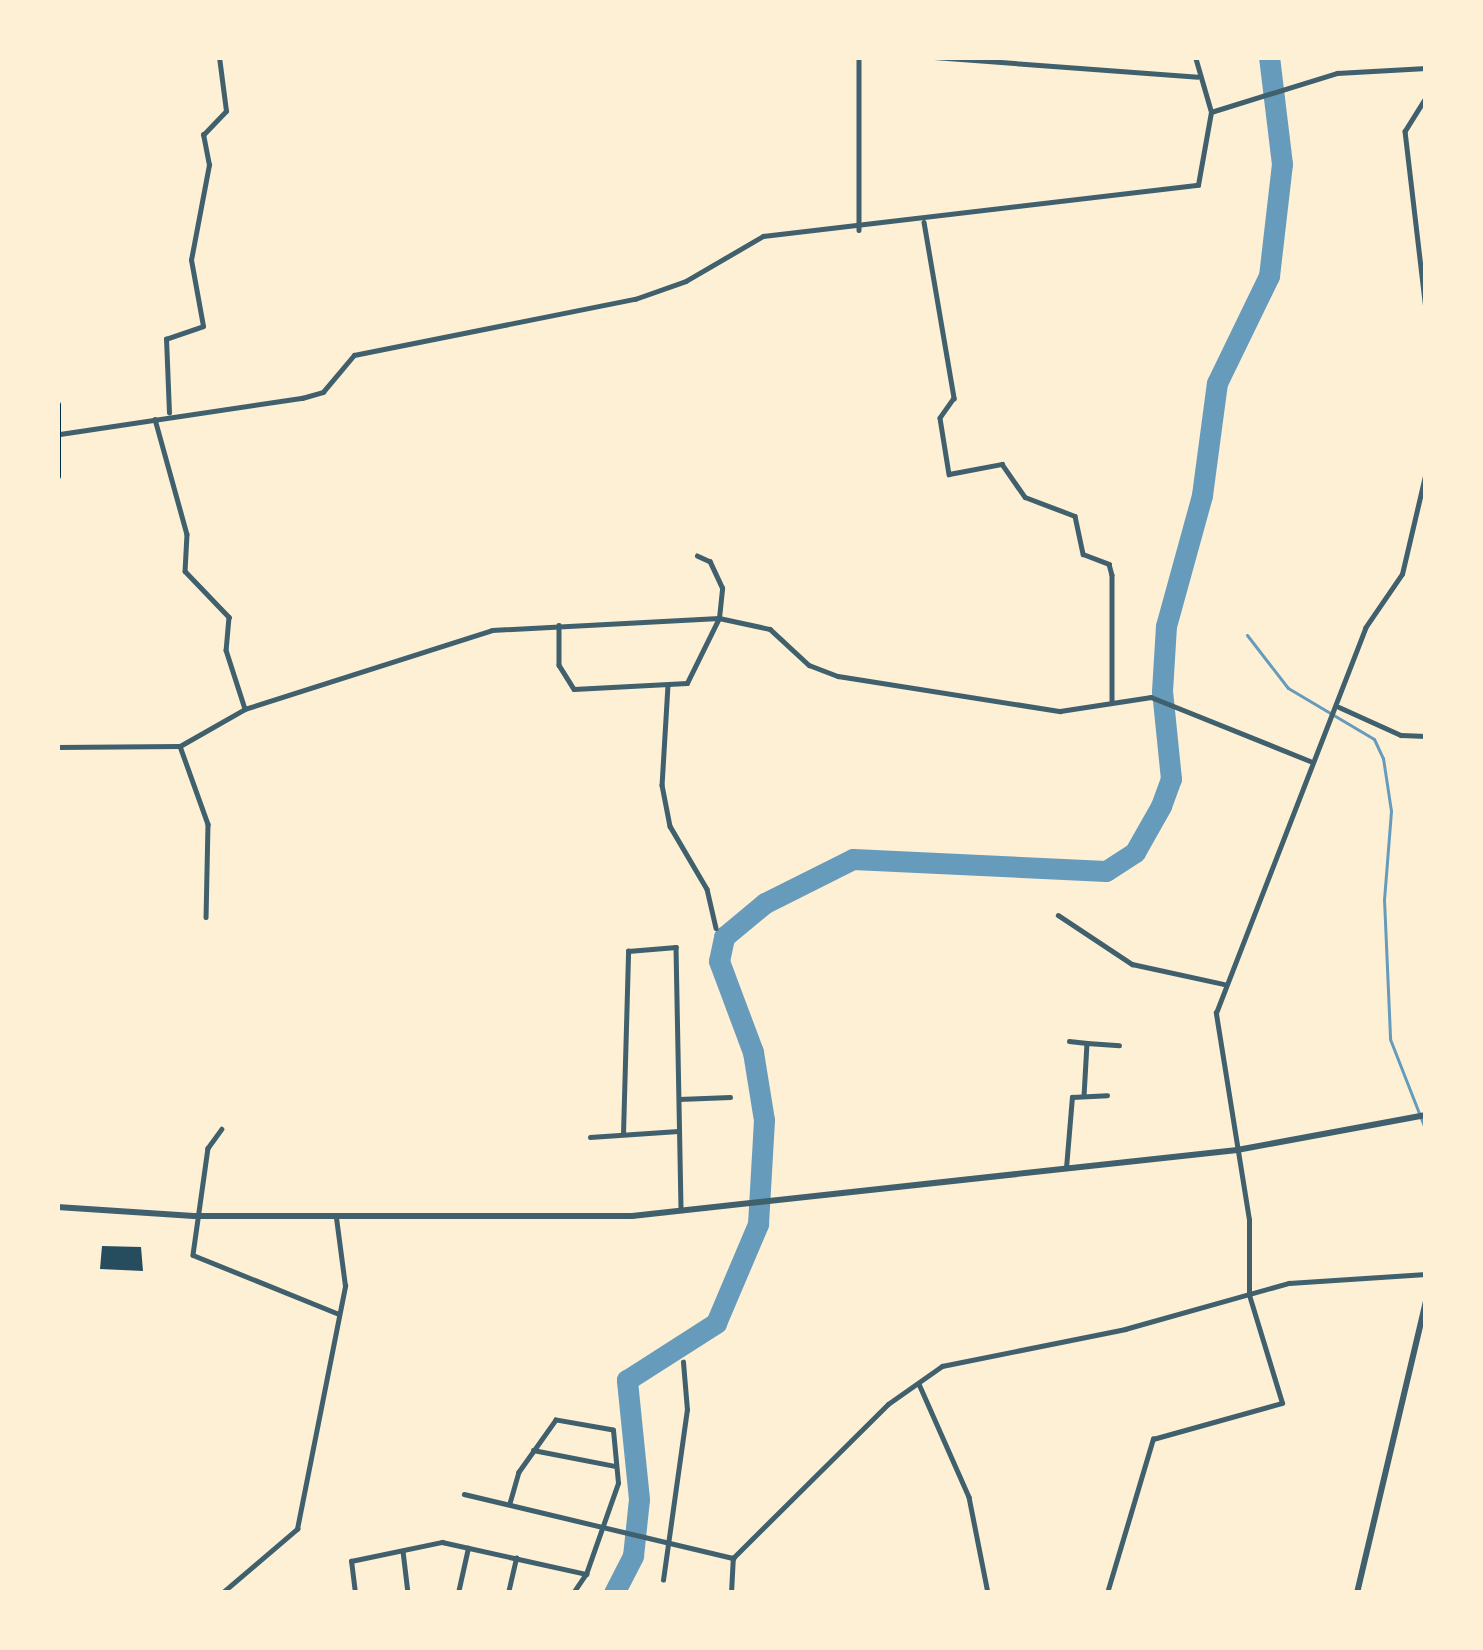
<!DOCTYPE html>
<html>
<head>
<meta charset="utf-8">
<style>
	body { margin:0 }
	#map { position:relative; width:1483px; height:1650px; overflow:hidden; background:#fdf0d5; font-family:"IBM Plex Sans",sans-serif }
	div>[style] { position:absolute }
	[style*='--x'] { left:calc(var(--x)*1px); top:calc(var(--y)*1px); width:calc(var(--w)*1px); rotate:calc(var(--a)*1deg) }
	.stream>* { height:3px; margin:-1.5px; padding:0 1.5px; transform-origin:1.5px; border-radius:1.5px; background:#669bbc }
	.river>* { height:21px; margin:-10.5px; padding:0 10.5px; transform-origin:10.5px; border-radius:10.5px; background:#669bbc }
	.building>* { inset:0; background:#264d5e }
	.minor>* { height:4.5px; margin:-2.25px; padding:0 2.25px; transform-origin:2.25px; border-radius:2.25px; background:#3f606c }
	.tertiary>* { height:6px; margin:-3px; padding:0 3px; transform-origin:3px; border-radius:3px; background:#3f606c }
	.secondary>* { height:8px; margin:-4px; padding:0 4px; transform-origin:4px; border-radius:4px; background:#003049 }
	span { translate:-50% -50%; white-space:nowrap; text-align:center; line-height:1.15; -webkit-text-stroke:10px #fdf0d5; paint-order:stroke }
	.frame { position:absolute; inset:0; border:60px solid #fdf0d5; pointer-events:none }
</style>
</head>
<body>
<div id="map">
	<div class="stream">
		<div style="--x:1247;--y:635;--w:67;--a:52.3"></div>
		<div style="--x:1288;--y:688;--w:100;--a:30.7"></div>
		<div style="--x:1374;--y:739;--w:21;--a:65"></div>
		<div style="--x:1383;--y:758;--w:54;--a:81.4"></div>
		<div style="--x:1391;--y:811;--w:88;--a:94.5"></div>
		<div style="--x:1384;--y:899;--w:140;--a:87.5"></div>
		<div style="--x:1390;--y:1039;--w:99;--a:68.6"></div>
	</div>
	<div class="river">
		<div style="--x:614;--y:1593;--w:42;--a:-62.8"></div>
		<div style="--x:633;--y:1556;--w:57;--a:-84"></div>
		<div style="--x:639;--y:1499;--w:120;--a:-95.8"></div>
		<div style="--x:627;--y:1380;--w:106;--a:-32.6"></div>
		<div style="--x:716;--y:1323;--w:108;--a:-67"></div>
		<div style="--x:758;--y:1224;--w:104;--a:-86.7"></div>
		<div style="--x:764;--y:1120;--w:69;--a:-99.2"></div>
		<div style="--x:753;--y:1052;--w:97;--a:-110.5"></div>
		<div style="--x:719;--y:961;--w:25;--a:-78"></div>
		<div style="--x:724;--y:937;--w:53;--a:-39.7"></div>
		<div style="--x:765;--y:903;--w:98;--a:-26.6"></div>
		<div style="--x:853;--y:859;--w:253;--a:2.7"></div>
		<div style="--x:1106;--y:871;--w:35;--a:-33"></div>
		<div style="--x:1135;--y:852;--w:53;--a:-60.5"></div>
		<div style="--x:1161;--y:806;--w:29;--a:-70"></div>
		<div style="--x:1171;--y:779;--w:88;--a:-95.8"></div>
		<div style="--x:1162;--y:691;--w:65;--a:-86.5"></div>
		<div style="--x:1166;--y:626;--w:136;--a:-74.6"></div>
		<div style="--x:1202;--y:495;--w:113;--a:-82.4"></div>
		<div style="--x:1217;--y:383;--w:119;--a:-64.1"></div>
		<div style="--x:1269;--y:276;--w:113;--a:-83.4"></div>
		<div style="--x:1282;--y:164;--w:108;--a:-96.9"></div>
	</div>
	<div class="building">
		<div style="clip-path:polygon(102px 1246px,141px 1247px,143px 1271px,100px 1269px)"></div>
	</div>
	<div class="minor">
		<div style="--x:859;--y:57;--w:173;--a:90"></div>
		<div style="--x:934;--y:57;--w:264;--a:4.3"></div>
		<div style="--x:1426;--y:98;--w:39;--a:122"></div>
		<div style="--x:1405;--y:131;--w:180;--a:83.3"></div>
		<div style="--x:1211;--y:112;--w:132;--a:-17.2"></div>
		<div style="--x:1337;--y:73;--w:89;--a:-3.2"></div>
		<div style="--x:924;--y:222;--w:179;--a:80.3"></div>
		<div style="--x:954;--y:398;--w:24;--a:125"></div>
		<div style="--x:940;--y:418;--w:57;--a:80.9"></div>
		<div style="--x:949;--y:474;--w:54;--a:-10.7"></div>
		<div style="--x:1002;--y:464;--w:40;--a:55.1"></div>
		<div style="--x:1025;--y:497;--w:53;--a:20.8"></div>
		<div style="--x:1075;--y:516;--w:39;--a:78"></div>
		<div style="--x:1083;--y:554;--w:28;--a:21"></div>
		<div style="--x:1109;--y:564;--w:11;--a:75"></div>
		<div style="--x:1112;--y:575;--w:125;--a:90"></div>
		<div style="--x:169;--y:413;--w:74;--a:-92.3"></div>
		<div style="--x:166;--y:339;--w:39;--a:-19"></div>
		<div style="--x:203;--y:326;--w:67;--a:-100.3"></div>
		<div style="--x:191;--y:260;--w:97;--a:-79.3"></div>
		<div style="--x:209;--y:165;--w:31;--a:-101"></div>
		<div style="--x:203;--y:135;--w:33;--a:-46"></div>
		<div style="--x:226;--y:111;--w:54;--a:-97.4"></div>
		<div style="--x:155;--y:419;--w:119;--a:74.5"></div>
		<div style="--x:187;--y:534;--w:37;--a:93"></div>
		<div style="--x:185;--y:571;--w:64;--a:46.3"></div>
		<div style="--x:229;--y:617;--w:33;--a:95"></div>
		<div style="--x:226;--y:650;--w:62;--a:72.1"></div>
		<div style="--x:60;--y:434;--w:245;--a:-8.5"></div>
		<div style="--x:302;--y:398;--w:22;--a:-16"></div>
		<div style="--x:323;--y:392;--w:48;--a:-50"></div>
		<div style="--x:354;--y:355;--w:287;--a:-11.3"></div>
		<div style="--x:635;--y:299;--w:54;--a:-19.4"></div>
		<div style="--x:686;--y:281;--w:89;--a:-30.3"></div>
		<div style="--x:763;--y:236;--w:438;--a:-6.7"></div>
		<div style="--x:1198;--y:185;--w:74;--a:-79.9"></div>
		<div style="--x:1211;--y:112;--w:57;--a:-106.2"></div>
		<div style="--x:559;--y:625;--w:40;--a:90"></div>
		<div style="--x:559;--y:665;--w:28;--a:58"></div>
		<div style="--x:574;--y:689;--w:113;--a:-3"></div>
		<div style="--x:687;--y:683;--w:72;--a:-63.8"></div>
		<div style="--x:719;--y:618;--w:30;--a:-84"></div>
		<div style="--x:722;--y:588;--w:29;--a:-115"></div>
		<div style="--x:710;--y:562;--w:14;--a:-155"></div>
		<div style="--x:668;--y:685;--w:100;--a:93.4"></div>
		<div style="--x:662;--y:785;--w:42;--a:79"></div>
		<div style="--x:670;--y:826;--w:73;--a:59.6"></div>
		<div style="--x:707;--y:889;--w:40;--a:77"></div>
		<div style="--x:1339;--y:707;--w:68;--a:24.3"></div>
		<div style="--x:1401;--y:735;--w:25;--a:2"></div>
		<div style="--x:180;--y:746;--w:83;--a:70.3"></div>
		<div style="--x:208;--y:824;--w:93;--a:91.2"></div>
		<div style="--x:57;--y:747;--w:123;--a:-0.5"></div>
		<div style="--x:180;--y:746;--w:75;--a:-29.6"></div>
		<div style="--x:245;--y:709;--w:259;--a:-17.7"></div>
		<div style="--x:492;--y:630;--w:227;--a:-3"></div>
		<div style="--x:719;--y:618;--w:52;--a:12.2"></div>
		<div style="--x:770;--y:629;--w:53;--a:42.7"></div>
		<div style="--x:809;--y:665;--w:31;--a:21"></div>
		<div style="--x:838;--y:676;--w:225;--a:9"></div>
		<div style="--x:1060;--y:711;--w:92;--a:-8.7"></div>
		<div style="--x:1151;--y:697;--w:171;--a:21.9"></div>
		<div style="--x:1058;--y:915;--w:89;--a:33.5"></div>
		<div style="--x:1132;--y:964;--w:94;--a:12.3"></div>
		<div style="--x:1069;--y:1041;--w:18;--a:6"></div>
		<div style="--x:1087;--y:1043;--w:53;--a:93.2"></div>
		<div style="--x:1087;--y:1043;--w:32;--a:4"></div>
		<div style="--x:679;--y:1099;--w:51;--a:-2.2"></div>
		<div style="--x:222;--y:1129;--w:24;--a:126"></div>
		<div style="--x:208;--y:1148;--w:108;--a:98"></div>
		<div style="--x:193;--y:1255;--w:157;--a:22"></div>
		<div style="--x:623;--y:1134;--w:183;--a:-88.4"></div>
		<div style="--x:628;--y:951;--w:48;--a:-4.8"></div>
		<div style="--x:676;--y:947;--w:263;--a:88.9"></div>
		<div style="--x:590;--y:1137;--w:88;--a:-3.9"></div>
		<div style="--x:1066;--y:1168;--w:71;--a:-85.2"></div>
		<div style="--x:1072;--y:1097;--w:35;--a:-3"></div>
		<div style="--x:919;--y:1384;--w:124;--a:66.1"></div>
		<div style="--x:969;--y:1497;--w:98;--a:78.8"></div>
		<div style="--x:533;--y:1450;--w:84;--a:11"></div>
		<div style="--x:464;--y:1494;--w:277;--a:13.4"></div>
		<div style="--x:403;--y:1551;--w:42;--a:83.2"></div>
		<div style="--x:663;--y:1580;--w:172;--a:-82"></div>
		<div style="--x:687;--y:1410;--w:48;--a:-94.8"></div>
		<div style="--x:222;--y:1593;--w:99;--a:-40.5"></div>
		<div style="--x:297;--y:1529;--w:248;--a:-78.8"></div>
		<div style="--x:345;--y:1286;--w:69;--a:-97.5"></div>
		<div style="--x:355;--y:1593;--w:32;--a:-97"></div>
		<div style="--x:351;--y:1561;--w:93;--a:-11.8"></div>
		<div style="--x:442;--y:1542;--w:148;--a:12.5"></div>
		<div style="--x:586;--y:1574;--w:96;--a:-70.6"></div>
		<div style="--x:618;--y:1483;--w:53;--a:-95.4"></div>
		<div style="--x:613;--y:1430;--w:58;--a:-170"></div>
		<div style="--x:556;--y:1420;--w:64;--a:125.4"></div>
		<div style="--x:519;--y:1472;--w:33;--a:106"></div>
		<div style="--x:458;--y:1593;--w:46;--a:-77.5"></div>
		<div style="--x:508;--y:1593;--w:36;--a:-77"></div>
		<div style="--x:573;--y:1593;--w:23;--a:-56"></div>
		<div style="--x:731;--y:1593;--w:35;--a:-87"></div>
		<div style="--x:733;--y:1558;--w:218;--a:-44.8"></div>
		<div style="--x:888;--y:1404;--w:66;--a:-35.1"></div>
		<div style="--x:942;--y:1366;--w:187;--a:-11.4"></div>
		<div style="--x:1125;--y:1329;--w:170;--a:-15.7"></div>
		<div style="--x:1289;--y:1283;--w:137;--a:-3.8"></div>
		<div style="--x:823;--y:1593;--w:25;--a:0"></div>
		<div style="--x:1107;--y:1593;--w:161;--a:-73.4"></div>
		<div style="--x:1153;--y:1439;--w:134;--a:-15.6"></div>
		<div style="--x:1282;--y:1403;--w:113;--a:-107"></div>
		<div style="--x:1249;--y:1295;--w:75;--a:-90"></div>
		<div style="--x:1249;--y:1220;--w:210;--a:-99.1"></div>
		<div style="--x:1216;--y:1013;--w:413;--a:-68.8"></div>
		<div style="--x:1365;--y:628;--w:65;--a:-55.6"></div>
		<div style="--x:1402;--y:574;--w:105;--a:-76.8"></div>
	</div>
	<div class="tertiary">
		<div style="--x:57;--y:1207;--w:137;--a:3.8"></div>
		<div style="--x:194;--y:1216;--w:438;--a:0"></div>
		<div style="--x:632;--y:1216;--w:609;--a:-6.23"></div>
		<div style="--x:1237;--y:1150;--w:192;--a:-10.5"></div>
		<div style="--x:1357;--y:1593;--w:299;--a:-76.7"></div>
	</div>
	<div class="secondary">
		<div style="--x:57;--y:405;--w:71;--a:90"></div>
	</div>
	<div class="frame"></div>
</div>
</body>
</html>
